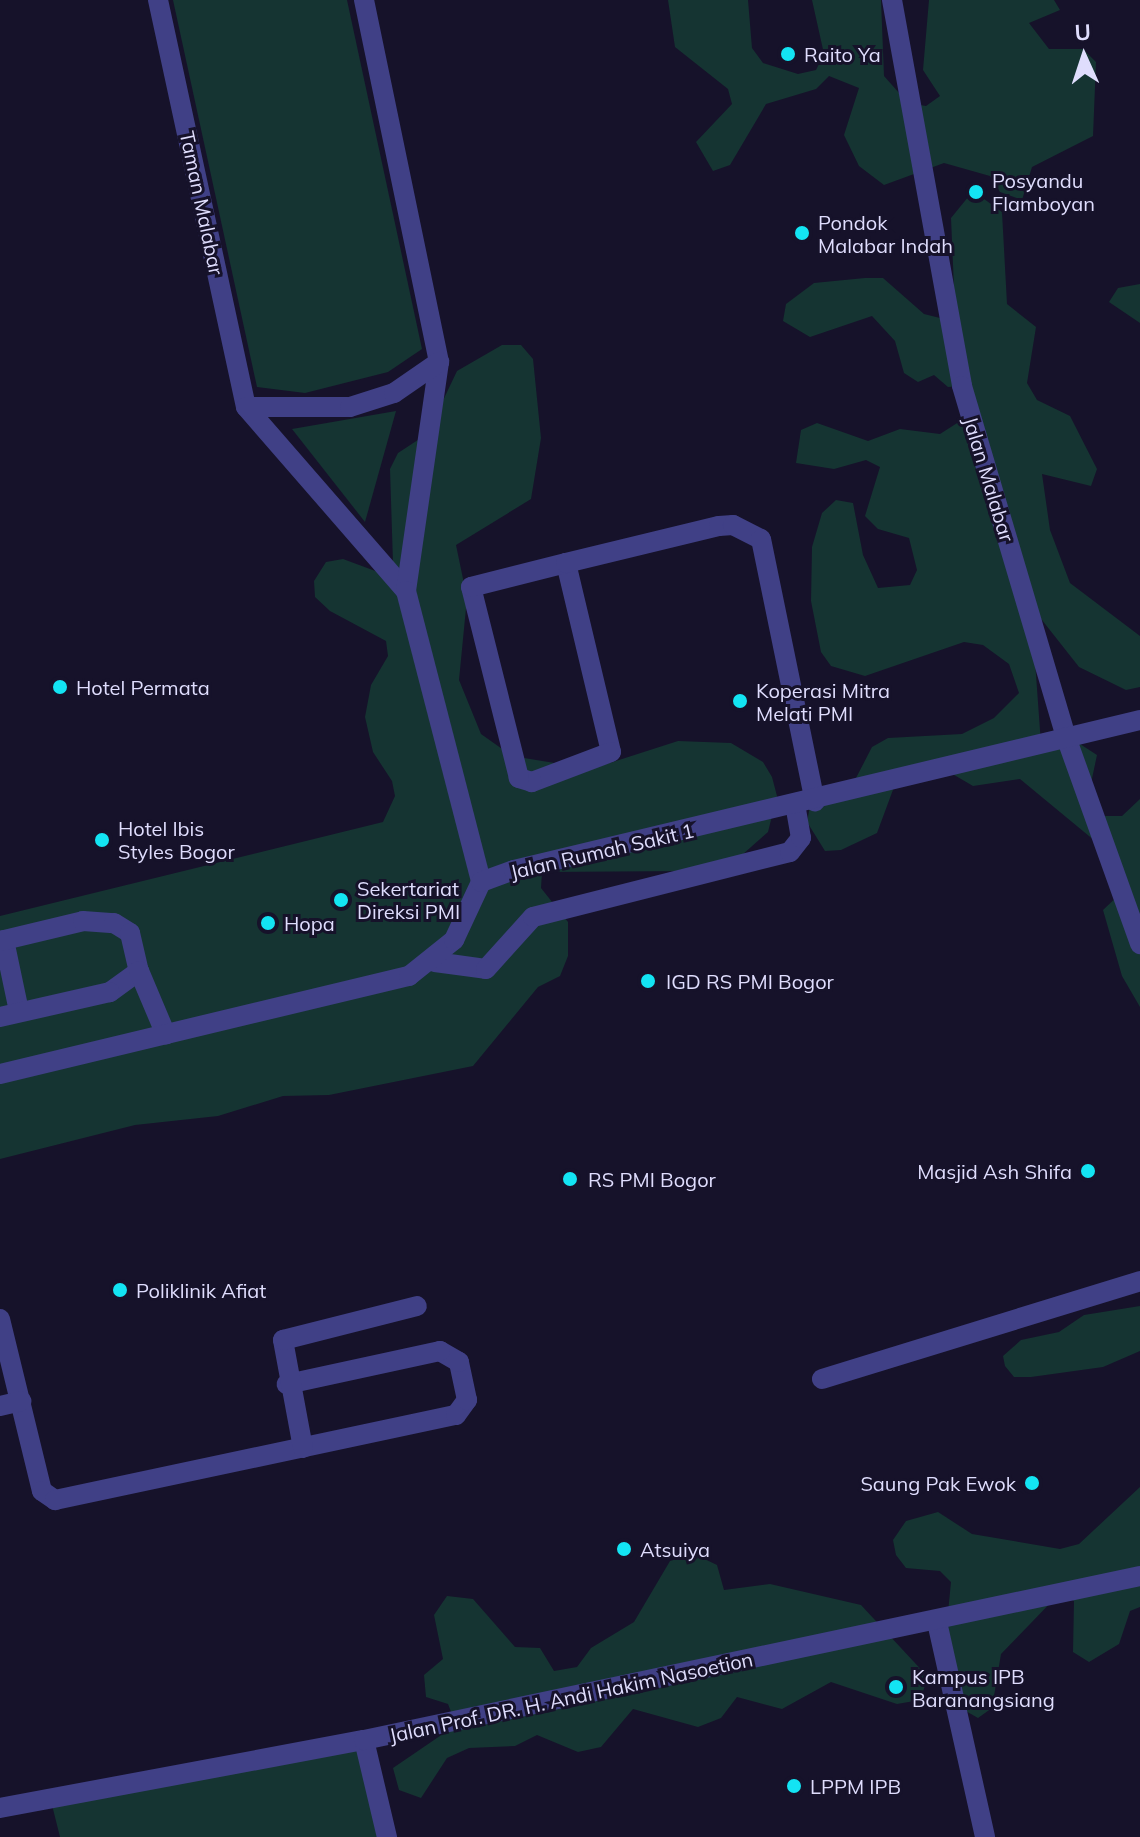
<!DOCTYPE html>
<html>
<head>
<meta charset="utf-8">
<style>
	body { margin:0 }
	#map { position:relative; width:1140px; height:1837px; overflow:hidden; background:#16122a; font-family:Mulish,sans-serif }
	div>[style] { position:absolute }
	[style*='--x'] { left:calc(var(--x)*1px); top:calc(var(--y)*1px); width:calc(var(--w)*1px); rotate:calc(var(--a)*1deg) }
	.green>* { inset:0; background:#153432 }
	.minor>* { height:20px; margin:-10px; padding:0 10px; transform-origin:10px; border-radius:10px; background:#404086 }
	.dots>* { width:22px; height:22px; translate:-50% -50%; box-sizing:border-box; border:4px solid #16122a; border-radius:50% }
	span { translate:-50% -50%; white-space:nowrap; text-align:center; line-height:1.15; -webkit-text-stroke:6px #16122a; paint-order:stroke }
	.poi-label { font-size:20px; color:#dfddfd }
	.left { translate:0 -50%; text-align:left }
	.right { translate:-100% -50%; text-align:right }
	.street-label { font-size:20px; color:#dfddfd }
	.north { position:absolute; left:1044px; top:16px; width:80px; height:80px; -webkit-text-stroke:6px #16122a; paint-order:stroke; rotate:357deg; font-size:22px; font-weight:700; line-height:32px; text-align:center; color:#dfddfd }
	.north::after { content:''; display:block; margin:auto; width:28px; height:36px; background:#dfddfd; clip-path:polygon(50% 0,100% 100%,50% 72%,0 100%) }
</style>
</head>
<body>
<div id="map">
	<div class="green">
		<div style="clip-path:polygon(173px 0,347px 0,422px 349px,388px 372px,305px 393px,257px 387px)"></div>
		<div style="clip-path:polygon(668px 0,748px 0,752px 48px,763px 63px,798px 74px,816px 70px,824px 54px,812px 0,881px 0,884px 76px,908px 103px,926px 106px,940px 96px,923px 70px,929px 0,1054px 0,1060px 10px,1029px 23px,1049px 49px,1083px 49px,1096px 62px,1093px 136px,1032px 167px,1022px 200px,1000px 192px,990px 176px,944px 163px,884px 185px,859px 166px,844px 135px,859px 88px,829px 76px,816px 89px,766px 104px,730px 165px,713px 171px,696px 142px,732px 104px,728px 89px,675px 47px)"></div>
		<div style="clip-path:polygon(973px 191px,1002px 212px,1007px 304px,1036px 327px,1027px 383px,1037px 400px,1070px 416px,1097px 469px,1091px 486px,1042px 474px,1050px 530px,1070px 583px,1140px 636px,1140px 687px,1126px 690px,1079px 667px,1038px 615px,1034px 647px,1041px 744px,1080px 744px,1097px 755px,1090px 788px,1104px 816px,1122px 816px,1140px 799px,1140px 1007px,1122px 976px,1103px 910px,1122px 892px,1095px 841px,1020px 779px,973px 786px,944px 769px,897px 779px,877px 833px,841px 850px,825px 851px,807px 822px,810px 806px,856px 778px,872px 747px,888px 738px,962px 734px,994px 718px,1019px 693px,1009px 664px,983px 645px,964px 642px,865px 676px,831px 666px,821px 652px,811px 601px,812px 547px,822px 513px,836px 500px,853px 503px,863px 555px,878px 588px,910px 585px,917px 570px,909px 538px,878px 529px,865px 516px,880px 467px,866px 460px,834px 469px,796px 463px,801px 430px,817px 423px,868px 441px,900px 429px,940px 434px,965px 418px,961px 386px,948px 387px,934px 375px,918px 382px,904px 373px,895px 341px,872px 316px,810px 337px,783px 321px,786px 304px,814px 283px,865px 278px,883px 278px,924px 314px,944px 319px,954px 288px,951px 218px)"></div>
		<div style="clip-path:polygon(1140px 284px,1140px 323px,1109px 302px,1118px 288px)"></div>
		<div style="clip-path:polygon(502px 345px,521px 345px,533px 359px,541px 438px,531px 499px,456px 545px,467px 598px,459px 680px,481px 734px,512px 756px,591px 769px,678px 741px,731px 743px,763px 762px,772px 777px,777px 796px,768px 832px,742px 855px,689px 871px,542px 872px,541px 888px,568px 922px,568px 956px,560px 976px,538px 987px,473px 1066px,329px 1095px,283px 1096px,218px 1116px,135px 1125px,0 1159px,0 916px,383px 822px,395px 796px,392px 781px,373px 752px,365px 717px,371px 685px,388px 656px,386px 641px,330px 611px,315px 597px,314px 581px,326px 562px,343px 559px,378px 572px,393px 563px,390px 469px,398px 453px,427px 434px,457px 371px)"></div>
		<div style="clip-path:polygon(396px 411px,365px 522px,292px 429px)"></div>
		<div style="clip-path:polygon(1140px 1306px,1140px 1351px,1103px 1367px,1031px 1377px,1014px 1377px,1005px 1366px,1003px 1356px,1021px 1340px,1059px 1332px,1084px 1315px)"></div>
		<div style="clip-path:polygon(1140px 1487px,1140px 1607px,1130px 1611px,1119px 1644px,1089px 1662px,1073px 1652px,1074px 1601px,1059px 1594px,1001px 1654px,992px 1708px,978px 1718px,964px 1710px,946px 1633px,951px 1582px,940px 1571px,906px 1568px,896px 1555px,893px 1540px,906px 1521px,938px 1512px,972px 1534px,1060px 1549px,1079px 1544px)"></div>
		<div style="clip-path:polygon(694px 1554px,717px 1565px,724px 1590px,770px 1584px,861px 1605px,928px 1677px,920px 1700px,897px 1704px,831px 1682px,782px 1709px,737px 1697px,721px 1718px,698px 1727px,633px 1709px,601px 1747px,578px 1752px,537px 1735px,515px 1746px,469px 1748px,447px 1758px,421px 1798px,399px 1790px,393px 1768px,456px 1725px,448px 1704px,426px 1697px,424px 1675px,443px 1659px,434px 1615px,447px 1596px,473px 1599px,515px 1647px,540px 1648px,554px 1671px,577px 1667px,591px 1648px,634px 1622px,670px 1561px)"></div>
		<div style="clip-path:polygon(364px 1740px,387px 1837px,60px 1837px,50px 1797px)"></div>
	</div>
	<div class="minor">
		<div style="--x:158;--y:0;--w:416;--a:77.8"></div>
		<div style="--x:246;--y:407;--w:244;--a:49"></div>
		<div style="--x:364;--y:0;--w:370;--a:78.3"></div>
		<div style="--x:439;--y:362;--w:231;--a:98.2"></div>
		<div style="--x:406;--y:591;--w:301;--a:75.5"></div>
		<div style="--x:892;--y:0;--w:392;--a:79.7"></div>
		<div style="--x:962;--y:386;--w:366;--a:73.5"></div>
		<div style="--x:1066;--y:737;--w:220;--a:70.3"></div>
		<div style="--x:246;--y:407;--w:104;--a:0"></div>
		<div style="--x:350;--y:407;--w:46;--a:-17.7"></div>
		<div style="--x:394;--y:393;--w:55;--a:-34.6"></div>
		<div style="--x:566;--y:563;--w:194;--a:76.6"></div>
		<div style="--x:611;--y:752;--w:85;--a:159.2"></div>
		<div style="--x:532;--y:782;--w:14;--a:-163"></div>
		<div style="--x:519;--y:778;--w:197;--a:-104.1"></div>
		<div style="--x:471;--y:587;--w:98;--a:-14.2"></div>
		<div style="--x:566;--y:563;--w:157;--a:-13.6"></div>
		<div style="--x:719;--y:526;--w:14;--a:-4"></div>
		<div style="--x:733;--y:525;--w:31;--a:27"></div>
		<div style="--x:761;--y:539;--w:268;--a:78.4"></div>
		<div style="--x:4;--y:940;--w:73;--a:78.1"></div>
		<div style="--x:0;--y:941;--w:85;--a:-13.5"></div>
		<div style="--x:83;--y:921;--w:31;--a:4"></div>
		<div style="--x:114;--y:923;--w:19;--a:32"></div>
		<div style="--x:130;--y:933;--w:39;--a:77"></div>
		<div style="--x:139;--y:971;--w:36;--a:144"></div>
		<div style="--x:110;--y:992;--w:113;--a:167.2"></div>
		<div style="--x:435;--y:962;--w:51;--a:7.8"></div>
		<div style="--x:486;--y:969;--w:70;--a:-47.9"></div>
		<div style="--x:533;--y:917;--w:265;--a:-14.2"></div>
		<div style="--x:790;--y:852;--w:18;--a:-52"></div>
		<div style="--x:801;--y:838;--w:34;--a:-100"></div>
		<div style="--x:139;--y:971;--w:69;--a:67.1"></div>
		<div style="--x:0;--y:1074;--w:421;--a:-13.5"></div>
		<div style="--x:409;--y:976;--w:58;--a:-38.7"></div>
		<div style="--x:454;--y:940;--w:64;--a:-65"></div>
		<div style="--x:481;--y:882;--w:35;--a:-20"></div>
		<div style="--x:514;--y:870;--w:644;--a:-13.47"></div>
		<div style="--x:0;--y:1319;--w:177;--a:76.3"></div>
		<div style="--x:42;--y:1491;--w:16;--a:35"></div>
		<div style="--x:55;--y:1500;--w:410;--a:-12"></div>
		<div style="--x:456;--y:1415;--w:19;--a:-54"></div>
		<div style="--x:467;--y:1400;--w:39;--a:-102"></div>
		<div style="--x:459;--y:1362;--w:22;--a:-150"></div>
		<div style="--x:440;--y:1351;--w:157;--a:167.8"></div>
		<div style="--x:822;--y:1379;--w:333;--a:-17.1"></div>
		<div style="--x:0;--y:1406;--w:22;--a:-13"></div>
		<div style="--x:303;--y:1448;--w:110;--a:-100.5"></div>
		<div style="--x:283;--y:1340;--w:138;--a:-14.2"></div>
		<div style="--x:937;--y:1622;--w:220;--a:77.4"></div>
		<div style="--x:364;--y:1740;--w:100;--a:76.7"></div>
		<div style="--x:0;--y:1808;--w:370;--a:-10.6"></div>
		<div style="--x:364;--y:1740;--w:793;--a:-11.93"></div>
	</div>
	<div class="dots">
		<div style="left:788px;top:54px;background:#13e4f3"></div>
		<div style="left:976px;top:192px;background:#13e4f3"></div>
		<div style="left:802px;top:233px;background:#13e4f3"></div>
		<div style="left:60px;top:687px;background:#13e4f3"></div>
		<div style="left:740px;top:701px;background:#13e4f3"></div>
		<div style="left:102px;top:840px;background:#13e4f3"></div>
		<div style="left:341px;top:900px;background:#13e4f3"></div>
		<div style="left:268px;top:923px;background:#13e4f3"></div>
		<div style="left:648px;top:981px;background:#13e4f3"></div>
		<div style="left:1088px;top:1171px;background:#13e4f3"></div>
		<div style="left:570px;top:1179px;background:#13e4f3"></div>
		<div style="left:120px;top:1290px;background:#13e4f3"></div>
		<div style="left:1032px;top:1483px;background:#13e4f3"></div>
		<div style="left:624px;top:1549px;background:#13e4f3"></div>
		<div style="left:896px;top:1687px;background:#13e4f3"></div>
		<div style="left:794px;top:1786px;background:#13e4f3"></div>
	</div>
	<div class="poi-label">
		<span class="left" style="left:804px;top:54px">Raito Ya</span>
		<span class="left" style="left:992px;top:192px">Posyandu<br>Flamboyan</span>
		<span class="left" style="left:818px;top:234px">Pondok<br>Malabar Indah</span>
		<span class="left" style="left:76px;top:687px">Hotel Permata</span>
		<span class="left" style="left:756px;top:702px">Koperasi Mitra<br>Melati PMI</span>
		<span class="left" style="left:118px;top:840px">Hotel Ibis<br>Styles Bogor</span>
		<span class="left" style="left:357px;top:900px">Sekertariat<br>Direksi PMI</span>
		<span class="left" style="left:284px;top:923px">Hopa</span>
		<span class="left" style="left:666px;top:981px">IGD RS PMI Bogor</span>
		<span class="right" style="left:1072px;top:1171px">Masjid Ash Shifa</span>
		<span class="left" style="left:588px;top:1179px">RS PMI Bogor</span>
		<span class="left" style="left:136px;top:1290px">Poliklinik Afiat</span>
		<span class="right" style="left:1016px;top:1483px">Saung Pak Ewok</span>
		<span class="left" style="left:640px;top:1549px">Atsuiya</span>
		<span class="left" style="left:912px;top:1688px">Kampus IPB<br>Baranangsiang</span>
		<span class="left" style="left:810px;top:1786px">LPPM IPB</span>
	</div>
	<div class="street-label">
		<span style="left:202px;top:203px;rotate:78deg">Taman Malabar</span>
		<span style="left:989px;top:479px;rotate:73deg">Jalan Malabar</span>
		<span style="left:602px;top:851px;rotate:-13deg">Jalan Rumah Sakit 1</span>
		<span style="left:571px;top:1697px;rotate:-12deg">Jalan Prof. DR. H. Andi Hakim Nasoetion</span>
	</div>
	<div class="north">U</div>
</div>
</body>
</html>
